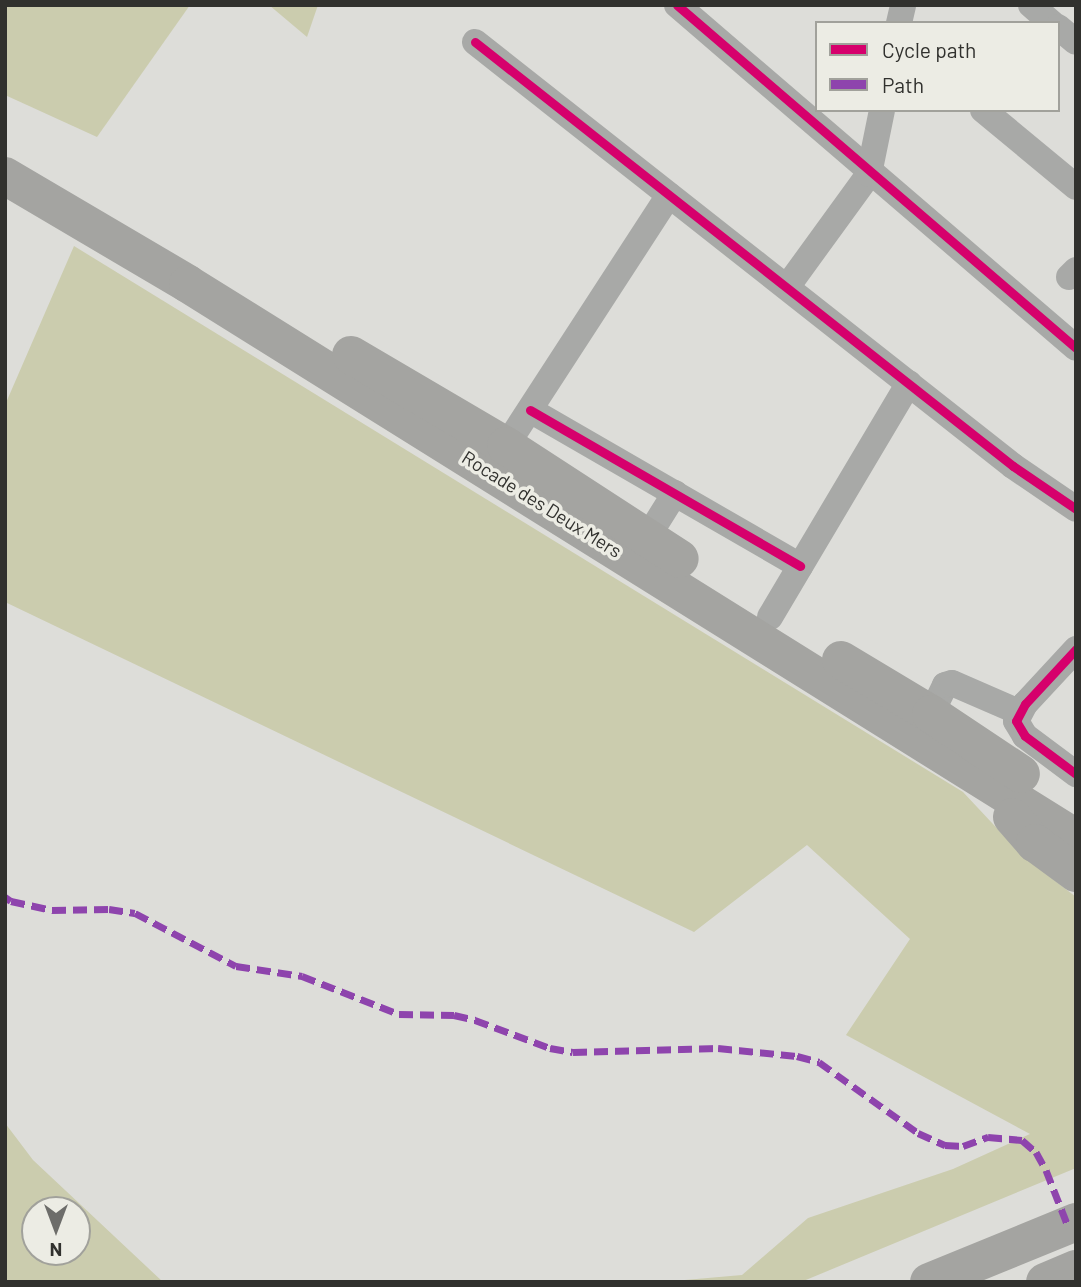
<!DOCTYPE html>
<html>
<head>
<meta charset="utf-8">
<style>
	body { margin:0 }
	#map { position:relative; width:1081px; height:1287px; overflow:hidden; background:#ddddd9; font-family:Barlow,sans-serif }
	div>[style] { position:absolute }
	[style*='--x'] { left:calc(var(--x)*1px); top:calc(var(--y)*1px); width:calc(var(--w)*1px); rotate:calc(var(--a)*1deg) }
	.green>* { inset:0; background:#cbccae }
	.minor>* { height:26px; margin:-13px; padding:0 13px; transform-origin:13px; border-radius:13px; background:#a8a9a7 }
	.trunk>* { height:38px; margin:-19px; padding:0 19px; transform-origin:19px; border-radius:19px; background:#a4a4a1 }
	.quiet>* { height:7px; margin-top:-3.5px; transform-origin:0; background:repeating-linear-gradient(90deg,#8e44ad 0 14px,transparent 0 21px) }
	.cycleway>* { height:9px; margin:-4.5px; padding:0 4.5px; transform-origin:4.5px; border-radius:4.5px; background:#d6006c }
	span { translate:-50% -50%; white-space:nowrap; text-align:center; line-height:1.15; -webkit-text-stroke:7px #ecece4; paint-order:stroke }
	.street-label { font-size:19px; color:#31312e }
	.frame { position:absolute; inset:0; border:7px solid #31312e; pointer-events:none }
	.legend { position:absolute; left:815px; top:21px; width:245px; height:91px; box-sizing:border-box; background:#ecece4; border:2px solid #a1a19b; margin:0; padding:9px 12px; list-style:none; font-size:21px; color:#31312e }
	.legend li { display:flex; align-items:center; gap:14px; height:35px }
	.legend b { width:35px; border:2px solid #a1a19b }
	.north { position:absolute; left:21px; top:1196px; width:70px; height:70px; box-sizing:border-box; background:#ecece4; border:2px solid #a1a19b; border-radius:50%; rotate:180deg; font-size:19px; font-weight:700; line-height:28px; text-align:center; color:#31312e }
	.north::after { content:''; display:block; margin:auto; width:24px; height:32px; background:#6d6d6a; clip-path:polygon(50% 0,100% 100%,50% 72%,0 100%) }
</style>
</head>
<body>
<div id="map">
	<div class="green">
		<div style="clip-path:polygon(5px 5px,190px 5px,97px 137px,5px 95px)"></div>
		<div style="clip-path:polygon(269px 5px,318px 5px,307px 37px)"></div>
		<div style="clip-path:polygon(74px 246px,963px 792px,1023px 856px,1076px 897px,1076px 1168px,801px 1282px,662px 1282px,742px 1275px,808px 1218px,953px 1169px,1030px 1134px,846px 1035px,910px 939px,807px 845px,694px 932px,5px 602px,5px 405px)"></div>
		<div style="clip-path:polygon(evenodd,5px 1123px,33px 1160px,163px 1282px,5px 1282px,5px 1123px,77px 1210px,77px 1252px,35px 1252px,35px 1210px,77px 1210px)"></div>
	</div>
	<div class="minor">
		<div style="--x:677;--y:5;--w:526;--a:40.68"></div>
		<div style="--x:1031;--y:5;--w:28;--a:41"></div>
		<div style="--x:899;--y:23;--w:18;--a:-77"></div>
		<div style="--x:1058;--y:27;--w:23;--a:40"></div>
		<div style="--x:475;--y:42;--w:685;--a:38.24"></div>
		<div style="--x:1013;--y:466;--w:76;--a:34.3"></div>
		<div style="--x:983;--y:110;--w:121;--a:39.6"></div>
		<div style="--x:1069;--y:277;--w:10;--a:-45"></div>
		<div style="--x:787;--y:287;--w:140;--a:-54"></div>
		<div style="--x:869;--y:174;--w:65;--a:-78.5"></div>
		<div style="--x:530;--y:410;--w:312;--a:30"></div>
		<div style="--x:506;--y:446;--w:299;--a:-57"></div>
		<div style="--x:647;--y:538;--w:53;--a:-58.1"></div>
		<div style="--x:770;--y:617;--w:272;--a:-59.3"></div>
		<div style="--x:1076;--y:649;--w:75;--a:132.8"></div>
		<div style="--x:1025;--y:704;--w:19;--a:118"></div>
		<div style="--x:1016;--y:721;--w:17;--a:59"></div>
		<div style="--x:1025;--y:736;--w:64;--a:36.7"></div>
		<div style="--x:931;--y:714;--w:32;--a:-64"></div>
		<div style="--x:945;--y:685;--w:7;--a:-16"></div>
		<div style="--x:952;--y:683;--w:73;--a:23.4"></div>
	</div>
	<div class="trunk">
		<div style="--x:5;--y:176;--w:212;--a:30.5"></div>
		<div style="--x:188;--y:284;--w:1047;--a:31.96"></div>
		<div style="--x:351;--y:355;--w:180;--a:30.4"></div>
		<div style="--x:506;--y:446;--w:207;--a:33"></div>
		<div style="--x:841;--y:660;--w:105;--a:31"></div>
		<div style="--x:931;--y:714;--w:108;--a:33.7"></div>
		<div style="--x:1012;--y:817;--w:35;--a:49"></div>
		<div style="--x:1035;--y:843;--w:51;--a:36.2"></div>
		<div style="--x:929;--y:1282;--w:159;--a:-22.2"></div>
		<div style="--x:1045;--y:1282;--w:34;--a:-23"></div>
	</div>
	<div class="quiet">
		<div style="--x:5;--y:897;--w:7;--a:34"></div>
		<div style="--x:11;--y:901;--w:42;--a:12.4"></div>
		<div style="--x:52;--y:910;--w:57;--a:-1"></div>
		<div style="--x:109;--y:909;--w:26;--a:9"></div>
		<div style="--x:135;--y:913;--w:114;--a:27.7"></div>
		<div style="--x:236;--y:966;--w:67;--a:8.6"></div>
		<div style="--x:302;--y:976;--w:104;--a:21.4"></div>
		<div style="--x:399;--y:1014;--w:55;--a:1"></div>
		<div style="--x:454;--y:1015;--w:22;--a:13"></div>
		<div style="--x:475;--y:1020;--w:80;--a:20.5"></div>
		<div style="--x:550;--y:1048;--w:23;--a:10"></div>
		<div style="--x:573;--y:1052;--w:145;--a:-1.6"></div>
		<div style="--x:718;--y:1048;--w:79;--a:5.8"></div>
		<div style="--x:797;--y:1056;--w:23;--a:15"></div>
		<div style="--x:819;--y:1062;--w:122;--a:35.6"></div>
		<div style="--x:918;--y:1133;--w:30;--a:24"></div>
		<div style="--x:945;--y:1145;--w:18;--a:3"></div>
		<div style="--x:963;--y:1146;--w:27;--a:-20"></div>
		<div style="--x:988;--y:1137;--w:34;--a:5"></div>
		<div style="--x:1022;--y:1140;--w:18;--a:41"></div>
		<div style="--x:1036;--y:1152;--w:21;--a:61"></div>
		<div style="--x:1046;--y:1170;--w:60;--a:68.6"></div>
	</div>
	<div class="cycleway">
		<div style="--x:677;--y:5;--w:526;--a:40.68"></div>
		<div style="--x:475;--y:42;--w:685;--a:38.24"></div>
		<div style="--x:1013;--y:466;--w:76;--a:34.3"></div>
		<div style="--x:530;--y:410;--w:312;--a:30"></div>
		<div style="--x:1076;--y:649;--w:75;--a:132.8"></div>
		<div style="--x:1025;--y:704;--w:19;--a:118"></div>
		<div style="--x:1016;--y:721;--w:17;--a:59"></div>
		<div style="--x:1025;--y:736;--w:64;--a:36.7"></div>
	</div>
	<div class="street-label">
		<span style="left:542px;top:504px;rotate:32deg">Rocade des Deux Mers</span>
	</div>
	<div class="frame"></div>
	<ul class="legend">
	<li><b style="height:9px;background:#d6006c"></b>Cycle path</li>
	<li><b style="height:9px;background:#8e44ad"></b>Path</li>
	</ul>
	<div class="north">N</div>
</div>
</body>
</html>
